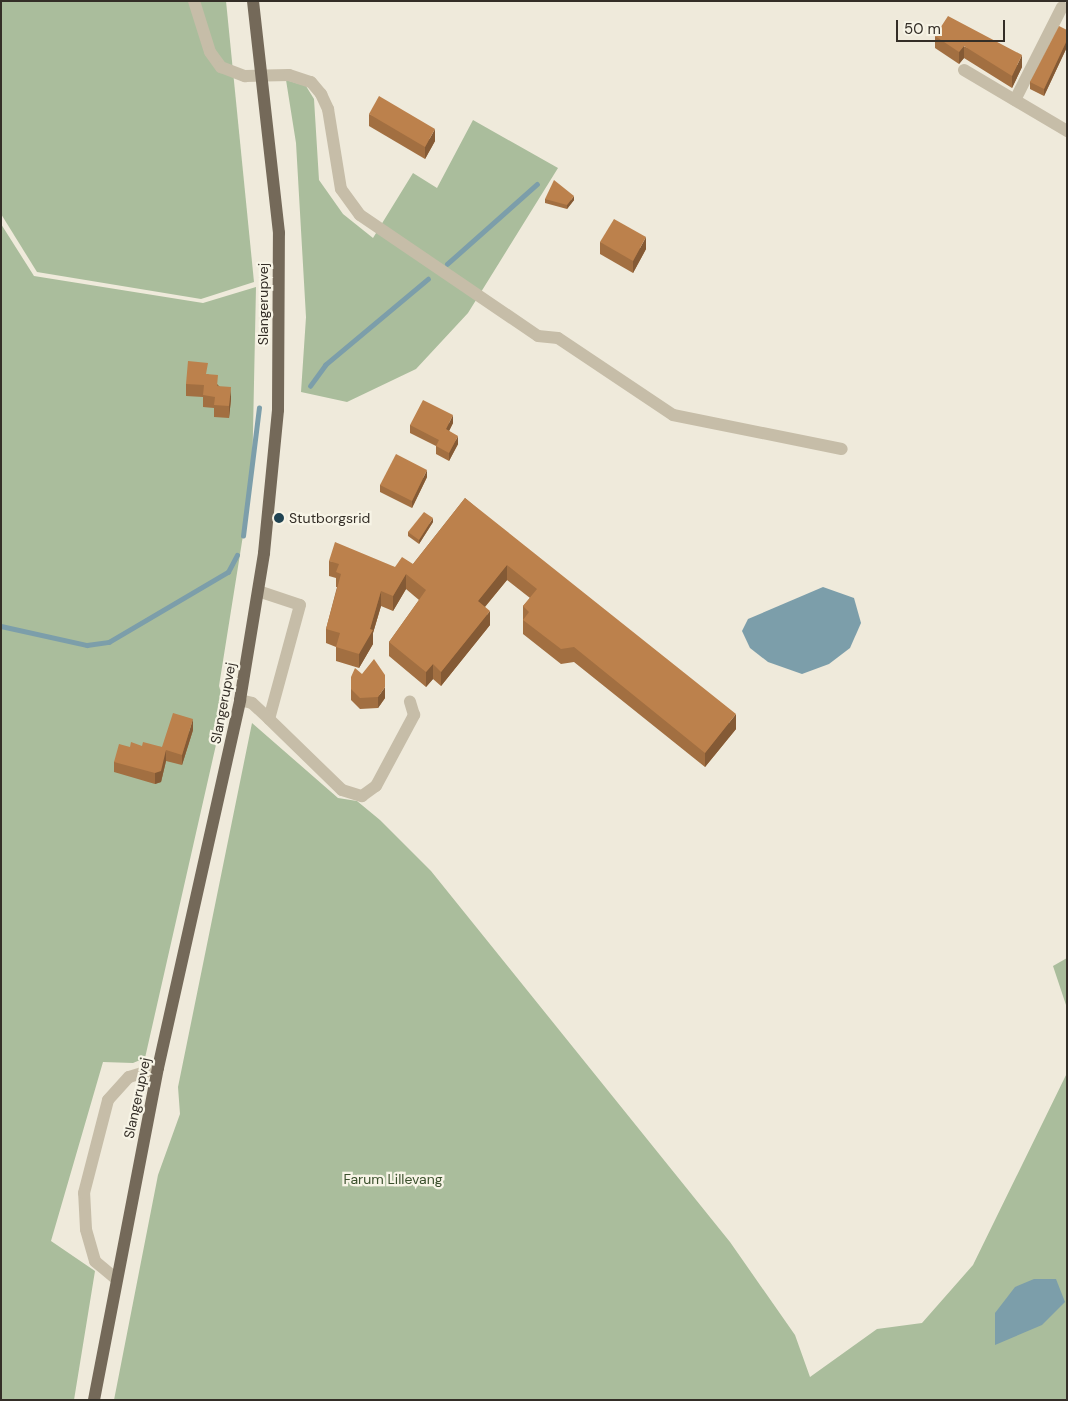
<!DOCTYPE html>
<html>
<head>
<meta charset="utf-8">
<style>
	body { margin:0 }
	#map { position:relative; width:1068px; height:1401px; overflow:hidden; background:#efeadb; font-family:"DM Sans",sans-serif }
	div>[style] { position:absolute }
	[style*='--x'] { left:calc(var(--x)*1px); top:calc(var(--y)*1px); width:calc(var(--w)*1px); rotate:calc(var(--a)*1deg) }
	.green>* { inset:0; background:#aabd9c }
	.water>* { inset:0; background:#7c9eaa }
	.stream>* { height:4.5px; margin:-2.25px; padding:0 2.25px; transform-origin:2.25px; border-radius:2.25px; background:#7c9eaa }
	.minor>* { height:12px; margin:-6px; padding:0 6px; transform-origin:6px; border-radius:6px; background:#c6bda8 }
	.major>* { height:12px; margin:-6px; padding:0 6px; transform-origin:6px; border-radius:6px; background:#746959 }
	.wall>* { inset:0; background:#a26f41 }
	.shaded-wall>* { inset:0; background:#845a35 }
	.building>* { inset:0; background:#bc814c }
	.dots>* { width:14px; height:14px; translate:-50% -50%; box-sizing:border-box; border:2px solid #f7f4e6; border-radius:50% }
	span { translate:-50% -50%; white-space:nowrap; text-align:center; line-height:1.15; -webkit-text-stroke:4.5px #f7f4e6; paint-order:stroke }
	.street-label { font-size:14px; color:#342e27 }
	.poi-label { font-size:14px; color:#342e27 }
	.left { translate:0 -50%; text-align:left }
	.park-label { font-size:14px; color:#3b502d }
	.frame { position:absolute; inset:0; border:2px solid #342e27; pointer-events:none }
	.scale { position:absolute; left:896px; top:20px; width:109px; height:22px; box-sizing:border-box; border:2px solid #342e27; border-top:0; padding-left:6px; font-size:15px; line-height:18px; white-space:nowrap; color:#342e27; -webkit-text-stroke:4px #f7f4e6; paint-order:stroke }
</style>
</head>
<body>
<div id="map">
	<div class="green">
		<div style="clip-path:polygon(1px 1px,226px 1px,254px 282px,201px 299px,37px 272px,1px 214px)"></div>
		<div style="clip-path:polygon(286px 80px,306px 86px,314px 99px,319px 180px,343px 214px,373px 238px,413px 173px,437px 188px,473px 120px,558px 168px,468px 313px,416px 369px,347px 402px,301px 392px,306px 317px,296px 143px)"></div>
		<div style="clip-path:polygon(1px 224px,34px 276px,203px 303px,256px 287px,252px 479px,219px 686px,225px 705px,145px 1058px,133px 1063px,103px 1062px,51px 1241px,95px 1271px,74px 1400px,1px 1400px)"></div>
		<div style="clip-path:polygon(252px 723px,338px 798px,357px 801px,380px 820px,431px 871px,730px 1242px,795px 1335px,810px 1377px,877px 1329px,922px 1323px,973px 1265px,1067px 1073px,1067px 1400px,114px 1400px,158px 1175px,180px 1114px,178px 1087px)"></div>
		<div style="clip-path:polygon(1067px 958px,1067px 1008px,1053px 966px)"></div>
	</div>
	<div class="water">
		<div style="clip-path:polygon(823px 587px,854px 598px,861px 623px,850px 648px,829px 664px,802px 674px,768px 662px,750px 648px,742px 631px,748px 619px)"></div>
		<div style="clip-path:polygon(1034px 1279px,1056px 1279px,1065px 1302px,1042px 1325px,995px 1345px,995px 1313px,1015px 1287px)"></div>
	</div>
	<div class="stream">
		<div style="--x:447;--y:264;--w:120;--a:-41.6"></div>
		<div style="--x:310;--y:386;--w:26;--a:-54"></div>
		<div style="--x:325;--y:365;--w:134;--a:-39.9"></div>
		<div style="--x:243;--y:536;--w:129;--a:-82.9"></div>
		<div style="--x:1;--y:626;--w:88;--a:12.5"></div>
		<div style="--x:87;--y:645;--w:22;--a:-8"></div>
		<div style="--x:109;--y:642;--w:138;--a:-30.5"></div>
		<div style="--x:228;--y:572;--w:19;--a:-62"></div>
	</div>
	<div class="minor">
		<div style="--x:194;--y:1;--w:53;--a:72.6"></div>
		<div style="--x:210;--y:52;--w:19;--a:54"></div>
		<div style="--x:221;--y:67;--w:26;--a:21"></div>
		<div style="--x:245;--y:76;--w:44;--a:-1.3"></div>
		<div style="--x:289;--y:75;--w:23;--a:18"></div>
		<div style="--x:311;--y:82;--w:16;--a:50"></div>
		<div style="--x:321;--y:94;--w:17;--a:65"></div>
		<div style="--x:328;--y:109;--w:81;--a:80.8"></div>
		<div style="--x:341;--y:189;--w:32;--a:54"></div>
		<div style="--x:360;--y:215;--w:215;--a:34.2"></div>
		<div style="--x:538;--y:336;--w:20;--a:6"></div>
		<div style="--x:558;--y:338;--w:138;--a:33.8"></div>
		<div style="--x:673;--y:415;--w:172;--a:11.4"></div>
		<div style="--x:964;--y:70;--w:120;--a:30.6"></div>
		<div style="--x:1015;--y:100;--w:104;--a:-63.2"></div>
		<div style="--x:258;--y:591;--w:44;--a:18.4"></div>
		<div style="--x:300;--y:605;--w:118;--a:105.2"></div>
		<div style="--x:269;--y:719;--w:102;--a:44.2"></div>
		<div style="--x:342;--y:790;--w:21;--a:17"></div>
		<div style="--x:362;--y:796;--w:17;--a:-36"></div>
		<div style="--x:376;--y:786;--w:81;--a:-61.8"></div>
		<div style="--x:414;--y:715;--w:14;--a:-107"></div>
		<div style="--x:240;--y:700;--w:12;--a:14"></div>
		<div style="--x:252;--y:703;--w:23;--a:43"></div>
		<div style="--x:115;--y:1278;--w:26;--a:-140"></div>
		<div style="--x:95;--y:1261;--w:33;--a:-106"></div>
		<div style="--x:86;--y:1229;--w:36;--a:-93"></div>
		<div style="--x:84;--y:1193;--w:96;--a:-75.5"></div>
		<div style="--x:108;--y:1100;--w:31;--a:-48"></div>
		<div style="--x:129;--y:1077;--w:30;--a:-17"></div>
	</div>
	<div class="major">
		<div style="--x:94;--y:1400;--w:338;--a:-79.1"></div>
		<div style="--x:158;--y:1068;--w:377;--a:-77.4"></div>
		<div style="--x:240;--y:700;--w:149;--a:-80.7"></div>
		<div style="--x:264;--y:553;--w:144;--a:-84.4"></div>
		<div style="--x:278;--y:410;--w:177;--a:-89.7"></div>
		<div style="--x:279;--y:233;--w:233;--a:-96.4"></div>
	</div>
	<div class="wall">
		<div style="clip-path:polygon(1067px 30px,1067px 47px,1044px 96px,1030px 89px,1030px 82px)"></div>
		<div style="clip-path:polygon(935px 36px,1022px 67px,1012px 88px,964px 58px,959px 64px,935px 48px)"></div>
		<div style="clip-path:polygon(369px 114px,435px 141px,425px 159px,369px 126px)"></div>
		<div style="clip-path:polygon(545px 199px,574px 200px,567px 209px,545px 203px)"></div>
		<div style="clip-path:polygon(600px 242px,646px 249px,633px 273px,600px 254px)"></div>
		<div style="clip-path:polygon(208px 374px,231px 399px,229px 418px,214px 417px,214px 408px,203px 407px,203px 397px,186px 396px,186px 384px)"></div>
		<div style="clip-path:polygon(453px 423px,449px 431px,458px 444px,449px 461px,436px 454px,436px 446px,410px 433px,410px 425px)"></div>
		<div style="clip-path:polygon(427px 477px,412px 508px,380px 492px,380px 485px)"></div>
		<div style="clip-path:polygon(465px 498px,736px 729px,705px 767px,574px 662px,561px 664px,523px 634px,523px 606px,530px 598px,507px 580px,485px 607px,490px 625px,441px 686px,433px 679px,426px 687px,389px 656px,389px 642px,419px 600px,406px 589px,393px 611px,381px 606px,373px 633px,373px 644px,359px 668px,336px 661px,336px 647px,326px 643px,326px 629px,337px 587px,336px 587px,336px 578px,329px 576px,329px 561px,395px 567px,413px 564px)"></div>
		<div style="clip-path:polygon(433px 522px,419px 544px,408px 536px,408px 532px)"></div>
		<div style="clip-path:polygon(351px 677px,385px 698px,378px 708px,360px 709px,351px 700px)"></div>
		<div style="clip-path:polygon(193px 730px,182px 765px,166px 761px,161px 782px,155px 784px,114px 772px,114px 762px,130px 747px,142px 746px,162px 747px)"></div>
	</div>
	<div class="shaded-wall">
		<div style="clip-path:polygon(1067px 40px,1067px 47px,1044px 96px,1044px 89px)"></div>
		<div style="clip-path:polygon(964px 46px,964px 58px,959px 64px,959px 52px)"></div>
		<div style="clip-path:polygon(1022px 55px,1022px 67px,1012px 88px,1012px 76px)"></div>
		<div style="clip-path:polygon(435px 129px,435px 141px,425px 159px,425px 147px)"></div>
		<div style="clip-path:polygon(574px 196px,574px 200px,567px 209px,567px 205px)"></div>
		<div style="clip-path:polygon(646px 237px,646px 249px,633px 273px,633px 261px)"></div>
		<div style="clip-path:polygon(231px 387px,231px 399px,229px 418px,229px 406px)"></div>
		<div style="clip-path:polygon(453px 415px,453px 423px,446px 437px,446px 429px)"></div>
		<div style="clip-path:polygon(458px 436px,458px 444px,449px 461px,449px 453px)"></div>
		<div style="clip-path:polygon(427px 470px,427px 477px,412px 508px,412px 501px)"></div>
		<div style="clip-path:polygon(433px 518px,433px 522px,419px 544px,419px 540px)"></div>
		<div style="clip-path:polygon(507px 565px,507px 580px,478px 615px,478px 601px)"></div>
		<div style="clip-path:polygon(406px 574px,406px 589px,393px 611px,393px 596px)"></div>
		<div style="clip-path:polygon(381px 591px,381px 606px,373px 633px,373px 644px,359px 668px,359px 654px,370px 629px)"></div>
		<div style="clip-path:polygon(490px 611px,490px 625px,441px 686px,441px 672px)"></div>
		<div style="clip-path:polygon(433px 664px,433px 679px,426px 687px,426px 672px)"></div>
		<div style="clip-path:polygon(385px 687px,385px 698px,378px 708px,378px 697px)"></div>
		<div style="clip-path:polygon(736px 714px,736px 729px,705px 767px,705px 753px)"></div>
		<div style="clip-path:polygon(193px 719px,193px 730px,182px 765px,182px 755px)"></div>
		<div style="clip-path:polygon(166px 750px,166px 761px,161px 782px,155px 784px,155px 773px)"></div>
	</div>
	<div class="building">
		<div style="clip-path:polygon(948px 16px,1022px 55px,1012px 76px,964px 46px,959px 52px,935px 36px)"></div>
		<div style="clip-path:polygon(1059px 26px,1067px 30px,1067px 40px,1044px 89px,1030px 82px)"></div>
		<div style="clip-path:polygon(379px 96px,435px 129px,425px 147px,369px 114px)"></div>
		<div style="clip-path:polygon(554px 180px,574px 196px,567px 205px,545px 199px)"></div>
		<div style="clip-path:polygon(614px 219px,646px 237px,633px 261px,600px 242px)"></div>
		<div style="clip-path:polygon(188px 361px,208px 363px,206px 374px,218px 375px,217px 386px,231px 387px,229px 406px,214px 405px,215px 397px,203px 395px,204px 385px,186px 384px)"></div>
		<div style="clip-path:polygon(423px 400px,453px 415px,446px 429px,458px 436px,449px 453px,436px 446px,439px 440px,410px 425px)"></div>
		<div style="clip-path:polygon(396px 454px,427px 470px,412px 501px,380px 485px)"></div>
		<div style="clip-path:polygon(465px 498px,736px 714px,705px 753px,574px 647px,561px 649px,523px 620px,529px 612px,523px 606px,537px 589px,507px 565px,478px 601px,490px 611px,441px 672px,433px 664px,426px 672px,389px 642px,426px 590px,406px 574px,393px 596px,381px 591px,370px 629px,373px 630px,359px 654px,336px 647px,340px 633px,326px 629px,341px 574px,336px 572px,339px 564px,329px 561px,335px 542px,395px 567px,402px 557px,413px 564px)"></div>
		<div style="clip-path:polygon(424px 512px,433px 518px,419px 540px,408px 532px)"></div>
		<div style="clip-path:polygon(374px 659px,385px 675px,385px 687px,378px 697px,360px 698px,351px 689px,351px 677px,355px 668px,362px 674px)"></div>
		<div style="clip-path:polygon(173px 713px,193px 719px,182px 755px,166px 750px,161px 771px,155px 773px,114px 762px,119px 744px,130px 747px,131px 742px,142px 746px,143px 742px,162px 747px)"></div>
	</div>
	<div class="dots">
		<div style="left:279px;top:518px;background:#204352"></div>
	</div>
	<div class="street-label">
		<span style="left:263px;top:304px;rotate:-90deg">Slangerupvej</span>
		<span style="left:223px;top:703px;rotate:-79deg">Slangerupvej</span>
		<span style="left:137px;top:1098px;rotate:-78deg">Slangerupvej</span>
	</div>
	<div class="poi-label">
		<span class="left" style="left:289px;top:518px">Stutborgsrid</span>
	</div>
	<div class="park-label">
		<span style="left:393px;top:1179px">Farum Lillevang</span>
	</div>
	<div class="frame"></div>
	<div class="scale">50 m</div>
</div>
</body>
</html>
